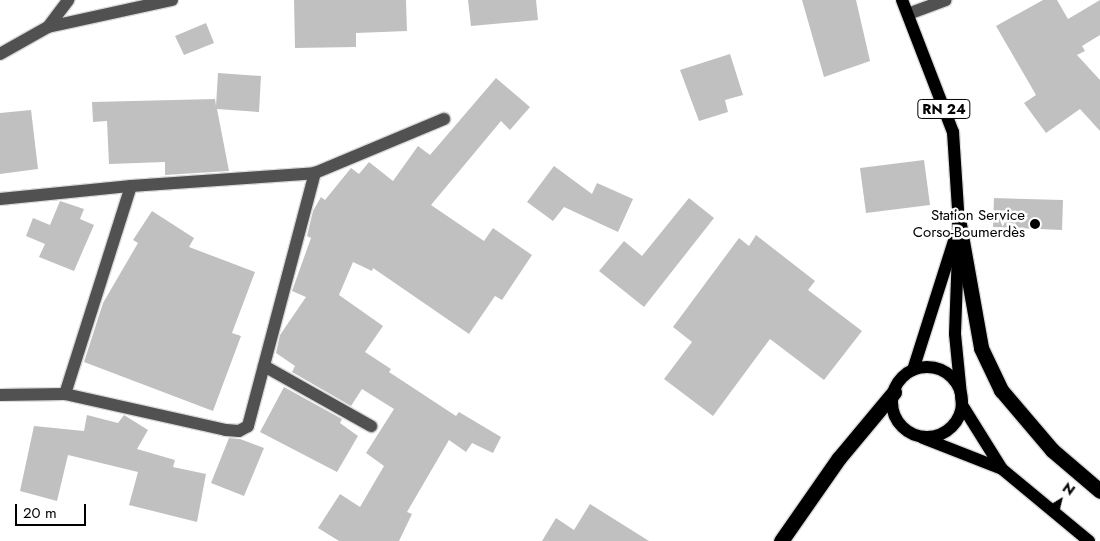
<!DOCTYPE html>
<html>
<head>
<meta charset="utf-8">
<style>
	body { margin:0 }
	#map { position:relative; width:1100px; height:541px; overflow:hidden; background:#fff; font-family:Jost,sans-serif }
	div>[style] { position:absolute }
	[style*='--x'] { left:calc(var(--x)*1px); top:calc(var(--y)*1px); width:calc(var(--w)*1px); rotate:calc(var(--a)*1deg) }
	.building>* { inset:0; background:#c0c0c0 }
	.roads { filter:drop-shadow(1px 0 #dbdbdb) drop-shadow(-1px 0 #dbdbdb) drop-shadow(0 1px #dbdbdb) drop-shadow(0 -1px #dbdbdb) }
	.minor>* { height:12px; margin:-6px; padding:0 6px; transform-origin:6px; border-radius:6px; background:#515151 }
	.major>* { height:12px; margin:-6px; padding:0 6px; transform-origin:6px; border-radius:6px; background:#000 }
	.major>.ring { margin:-6px; padding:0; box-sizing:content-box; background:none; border:12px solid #000; border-radius:50% }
	.highway>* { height:15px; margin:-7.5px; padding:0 7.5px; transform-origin:7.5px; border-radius:7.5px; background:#000 }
	.dots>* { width:14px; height:14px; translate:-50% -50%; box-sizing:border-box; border:2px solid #fff; border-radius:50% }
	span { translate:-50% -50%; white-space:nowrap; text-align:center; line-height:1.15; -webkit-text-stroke:5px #fff; paint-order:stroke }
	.shield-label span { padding:1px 4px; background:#fff; border:1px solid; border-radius:4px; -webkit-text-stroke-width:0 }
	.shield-label { font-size:14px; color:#000; font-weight:700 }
	.poi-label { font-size:15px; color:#000 }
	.right { translate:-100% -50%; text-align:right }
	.north { position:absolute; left:1035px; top:476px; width:50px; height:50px; -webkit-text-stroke:4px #fff; paint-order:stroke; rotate:36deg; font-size:14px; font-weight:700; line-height:20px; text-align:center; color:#000 }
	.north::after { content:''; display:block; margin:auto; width:18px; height:22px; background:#000; clip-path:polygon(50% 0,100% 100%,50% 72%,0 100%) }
	.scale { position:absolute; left:15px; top:504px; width:71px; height:22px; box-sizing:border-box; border:2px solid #000; border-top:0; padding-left:6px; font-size:15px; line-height:18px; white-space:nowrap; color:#000; -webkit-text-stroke:4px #fff; paint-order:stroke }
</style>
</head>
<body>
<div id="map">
	<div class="building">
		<div style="clip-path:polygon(294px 0,406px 0,407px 31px,356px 33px,356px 47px,295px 48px)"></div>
		<div style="clip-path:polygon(468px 0,536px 0,538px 20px,471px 26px)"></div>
		<div style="clip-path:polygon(802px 0,856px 0,870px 61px,824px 77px)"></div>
		<div style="clip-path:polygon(1043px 0,1057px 0,1068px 19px,1100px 0,1100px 35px,1082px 46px,1085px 51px,1077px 55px,1100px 80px,1100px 131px,1080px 109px,1046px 133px,1024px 103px,1036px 95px,996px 26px)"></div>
		<div style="clip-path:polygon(206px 23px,214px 43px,184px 55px,175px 36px)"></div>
		<div style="clip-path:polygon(730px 54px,743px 95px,725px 100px,728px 112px,699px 121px,680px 70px)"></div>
		<div style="clip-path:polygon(218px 73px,261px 76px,259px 112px,217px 109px,229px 171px,165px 175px,165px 162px,109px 164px,107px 121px,93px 122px,92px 102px,215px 99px,216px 106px)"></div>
		<div style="clip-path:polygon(496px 78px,530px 107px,510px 130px,501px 121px,431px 205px,484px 241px,493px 228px,532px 255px,502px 300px,495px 296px,469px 334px,373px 268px,372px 271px,353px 262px,339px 295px,383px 326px,365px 352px,391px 369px,389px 372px,456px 416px,459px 412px,501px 437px,493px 453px,472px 443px,466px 452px,449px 440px,407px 512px,412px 514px,399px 541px,339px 541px,318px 528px,340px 494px,360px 507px,384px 466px,366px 453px,394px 409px,362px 389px,351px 406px,292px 372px,295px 366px,276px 353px,280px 335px,306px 297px,292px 291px,311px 238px,307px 236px,313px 211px,321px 197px,325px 200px,351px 168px,359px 174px,369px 162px,393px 181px,418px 146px,430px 155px)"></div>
		<div style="clip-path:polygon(31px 110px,38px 169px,0 174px,0 113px)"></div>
		<div style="clip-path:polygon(924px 160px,930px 205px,866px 213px,860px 168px)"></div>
		<div style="clip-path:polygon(554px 166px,592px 194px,597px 183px,633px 199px,618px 232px,564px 207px,553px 221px,527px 202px)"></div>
		<div style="clip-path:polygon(689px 198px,714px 218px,644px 307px,599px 271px,624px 241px,642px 256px)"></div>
		<div style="clip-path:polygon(994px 198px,1063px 200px,1062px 230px,993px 227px)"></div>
		<div style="clip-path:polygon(60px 201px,84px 209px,80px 219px,94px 225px,74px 271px,39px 257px,45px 244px,26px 236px,33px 218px,50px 225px)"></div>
		<div style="clip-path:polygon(152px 211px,194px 238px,189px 247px,255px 272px,232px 333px,241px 336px,213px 411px,84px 362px,103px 303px,138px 243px,133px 240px)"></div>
		<div style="clip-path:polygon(756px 235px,815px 281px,808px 290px,862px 331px,824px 380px,770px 339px,713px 416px,664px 379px,692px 342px,673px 327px,739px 238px,749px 246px)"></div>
		<div style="clip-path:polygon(284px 387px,342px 419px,340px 423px,358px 436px,337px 472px,260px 432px)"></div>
		<div style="clip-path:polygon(87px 415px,118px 423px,124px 415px,148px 430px,137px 449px,175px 460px,173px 467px,206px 474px,197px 522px,129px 505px,138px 472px,68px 455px,57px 501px,20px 491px,34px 426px,84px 431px)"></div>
		<div style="clip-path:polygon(229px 438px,240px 439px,264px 448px,244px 496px,211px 483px)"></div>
		<div style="clip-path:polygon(590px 504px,649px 541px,542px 541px,556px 518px,574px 530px)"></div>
	</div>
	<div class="roads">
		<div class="minor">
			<div style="--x:908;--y:14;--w:40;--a:-20.2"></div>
			<div style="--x:48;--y:27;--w:34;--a:-53"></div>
			<div style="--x:0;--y:54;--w:55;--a:-29.4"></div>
			<div style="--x:48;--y:27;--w:127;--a:-12.3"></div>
			<div style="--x:0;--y:199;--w:132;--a:-5.7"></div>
			<div style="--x:131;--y:186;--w:184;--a:-4"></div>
			<div style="--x:315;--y:173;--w:140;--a:-22.7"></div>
			<div style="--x:264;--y:366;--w:123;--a:29.3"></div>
			<div style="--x:65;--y:394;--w:218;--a:-72.4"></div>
			<div style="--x:0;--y:395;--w:65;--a:-0.9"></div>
			<div style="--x:65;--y:394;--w:165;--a:12.6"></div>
			<div style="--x:226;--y:430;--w:13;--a:4"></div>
			<div style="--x:239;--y:431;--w:10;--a:-29"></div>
			<div style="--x:248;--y:426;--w:262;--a:-75.2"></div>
		</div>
		<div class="major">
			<div style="--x:902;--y:0;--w:142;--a:68.9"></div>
			<div style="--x:953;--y:132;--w:92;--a:86.3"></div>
			<div style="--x:959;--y:224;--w:110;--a:92.1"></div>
			<div style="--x:955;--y:334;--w:71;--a:84.4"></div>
			<div style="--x:962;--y:405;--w:75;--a:58"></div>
			<div class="ring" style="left:892px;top:367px;width:58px;height:58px"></div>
			<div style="--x:913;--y:370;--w:135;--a:-72.4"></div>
			<div style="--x:923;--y:438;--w:85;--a:21.4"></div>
			<div style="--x:1002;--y:469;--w:113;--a:39.6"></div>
		</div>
		<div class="highway">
			<div style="--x:959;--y:224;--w:126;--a:79.9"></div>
			<div style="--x:981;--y:348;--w:47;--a:64.5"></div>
			<div style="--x:1001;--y:390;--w:79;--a:49.6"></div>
			<div style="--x:1052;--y:450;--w:63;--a:40.5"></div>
			<div style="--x:781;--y:541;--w:101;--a:-55.1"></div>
			<div style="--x:839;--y:458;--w:86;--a:-50.2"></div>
		</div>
	</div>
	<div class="dots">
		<div style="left:1035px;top:224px;background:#000"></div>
	</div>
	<div class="shield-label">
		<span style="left:944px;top:109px">RN 24</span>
	</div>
	<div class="poi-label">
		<span class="right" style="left:1025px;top:224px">Station Service<br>Corso-Boumerdès</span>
	</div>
	<div class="north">N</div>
	<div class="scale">20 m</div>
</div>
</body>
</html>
